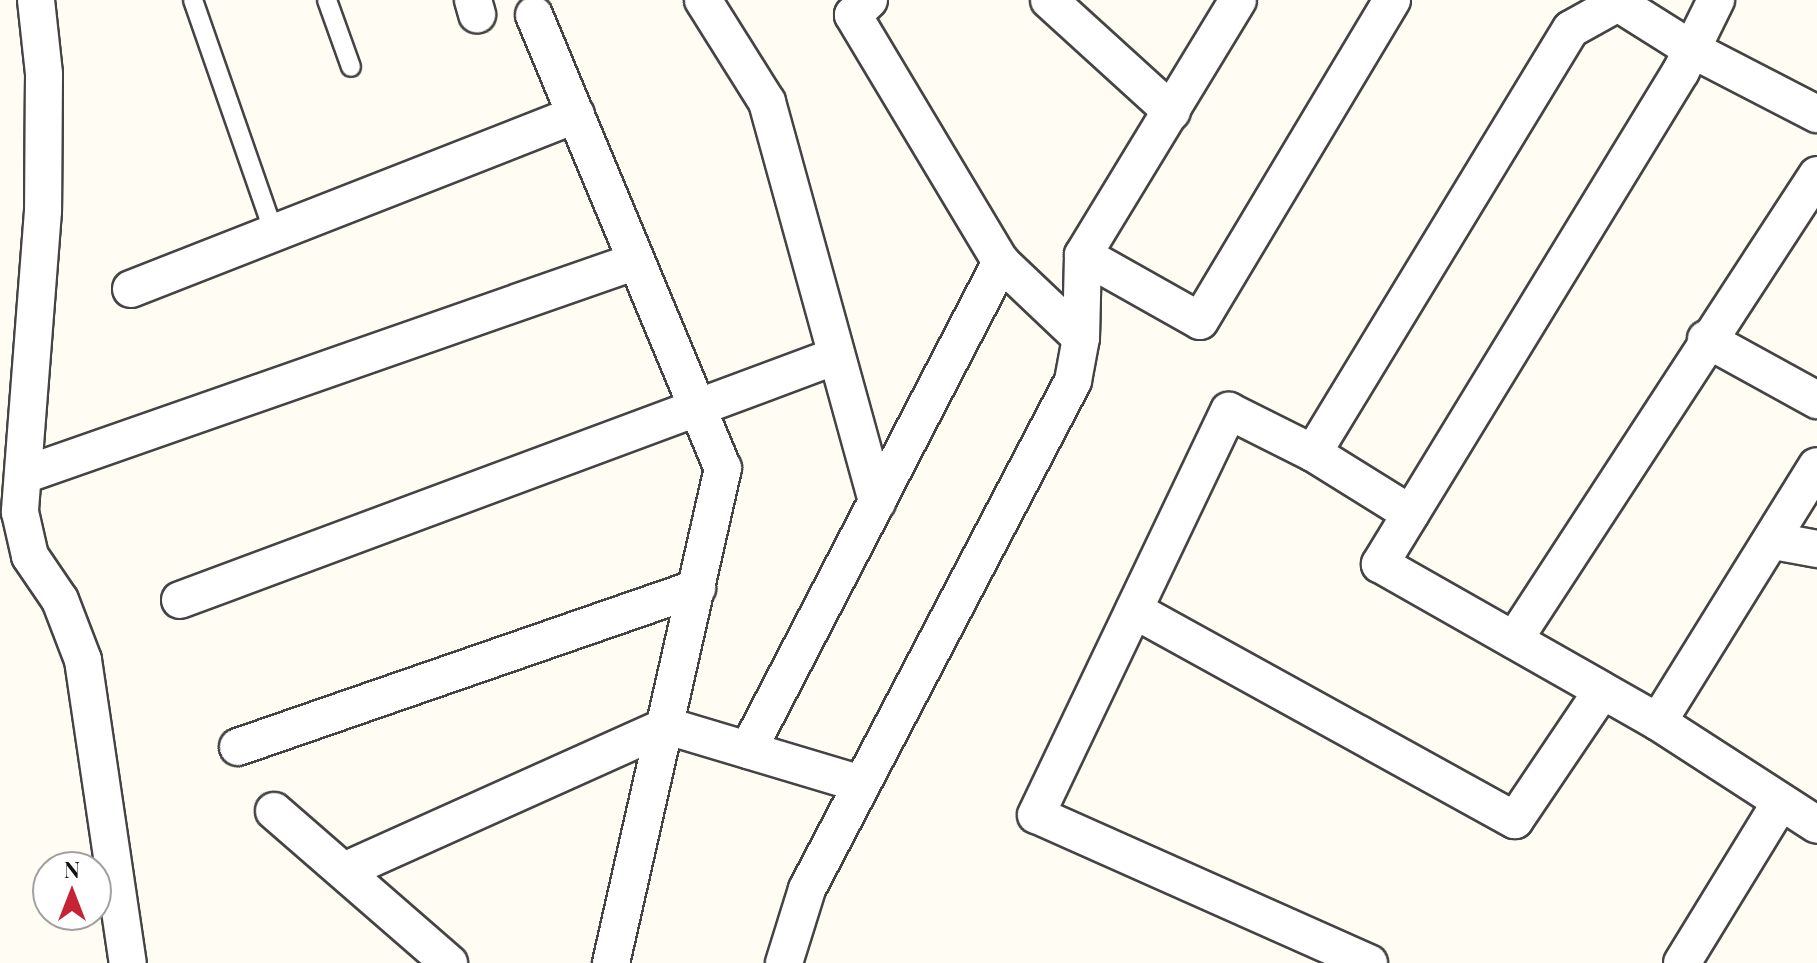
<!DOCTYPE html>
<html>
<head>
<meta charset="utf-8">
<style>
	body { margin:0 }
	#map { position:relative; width:1817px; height:963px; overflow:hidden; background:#fffcf4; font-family:"Playfair Display",serif }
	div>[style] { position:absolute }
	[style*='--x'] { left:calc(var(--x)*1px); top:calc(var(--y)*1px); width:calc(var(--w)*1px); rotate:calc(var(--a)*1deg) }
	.roads { filter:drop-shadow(2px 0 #444) drop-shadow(-2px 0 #444) drop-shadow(0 2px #444) drop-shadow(0 -2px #444) }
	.service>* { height:18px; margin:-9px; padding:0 9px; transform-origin:9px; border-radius:9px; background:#fff }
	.minor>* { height:36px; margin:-18px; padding:0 18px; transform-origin:18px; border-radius:18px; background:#fff }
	span { translate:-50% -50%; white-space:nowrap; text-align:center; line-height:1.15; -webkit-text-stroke:8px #fff; paint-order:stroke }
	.north { position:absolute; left:32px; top:851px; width:80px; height:80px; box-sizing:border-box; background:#fff; border:2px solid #a0a0a0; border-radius:50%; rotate:0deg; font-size:22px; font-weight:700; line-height:32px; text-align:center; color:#111 }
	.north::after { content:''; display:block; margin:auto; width:28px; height:36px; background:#c62336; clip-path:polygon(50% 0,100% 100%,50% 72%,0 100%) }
</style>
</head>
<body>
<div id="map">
	<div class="roads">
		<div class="service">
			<div style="--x:193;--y:0;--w:247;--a:70.8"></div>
			<div style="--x:327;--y:0;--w:71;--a:70.3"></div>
		</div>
		<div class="minor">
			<div style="--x:36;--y:0;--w:74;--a:83.8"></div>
			<div style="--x:44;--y:74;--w:137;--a:90.4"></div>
			<div style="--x:43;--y:211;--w:302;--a:94.4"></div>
			<div style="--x:20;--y:512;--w:45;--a:77.2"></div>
			<div style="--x:30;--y:556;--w:53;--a:55.7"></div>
			<div style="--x:60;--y:600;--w:64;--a:69"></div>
			<div style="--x:83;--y:660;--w:306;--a:81.6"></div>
			<div style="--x:473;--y:0;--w:15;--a:74"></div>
			<div style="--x:703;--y:0;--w:120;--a:57.9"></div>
			<div style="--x:767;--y:102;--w:415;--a:74.6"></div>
			<div style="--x:869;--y:0;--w:22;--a:137"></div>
			<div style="--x:853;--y:15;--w:288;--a:59.1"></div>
			<div style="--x:1001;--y:262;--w:110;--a:43.5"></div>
			<div style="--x:1049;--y:0;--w:166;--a:42.3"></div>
			<div style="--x:1716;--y:0;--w:79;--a:116.2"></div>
			<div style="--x:1681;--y:71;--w:578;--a:121.41"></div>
			<div style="--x:1380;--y:564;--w:320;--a:29.6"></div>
			<div style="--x:1658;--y:722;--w:189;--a:32.9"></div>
			<div style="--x:534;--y:15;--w:491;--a:67.4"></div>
			<div style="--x:723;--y:468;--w:508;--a:102.75"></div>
			<div style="--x:1083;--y:255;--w:134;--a:29.4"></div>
			<div style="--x:1200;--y:321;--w:374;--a:-59.1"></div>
			<div style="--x:131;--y:289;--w:478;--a:-21.4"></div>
			<div style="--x:1706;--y:339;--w:127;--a:28.8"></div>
			<div style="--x:1313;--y:453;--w:496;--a:-58.7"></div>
			<div style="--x:1571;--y:29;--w:54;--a:-29"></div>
			<div style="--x:1618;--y:3;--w:86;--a:32.2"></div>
			<div style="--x:1691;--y:49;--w:142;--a:27.3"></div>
			<div style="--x:24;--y:475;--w:648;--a:-19.27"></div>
			<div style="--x:1774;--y:541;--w:44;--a:10.5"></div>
			<div style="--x:180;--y:600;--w:700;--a:-20.4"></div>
			<div style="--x:1134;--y:610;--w:435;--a:28.9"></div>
			<div style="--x:1515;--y:820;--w:156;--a:-56"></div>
			<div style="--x:1514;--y:640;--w:555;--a:-56.91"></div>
			<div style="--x:1658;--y:722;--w:301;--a:-58.2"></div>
			<div style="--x:238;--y:747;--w:486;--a:-19.1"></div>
			<div style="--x:748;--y:750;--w:550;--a:-62.6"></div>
			<div style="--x:274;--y:811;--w:232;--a:41"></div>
			<div style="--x:346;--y:870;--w:352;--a:-24.2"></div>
			<div style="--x:667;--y:726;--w:203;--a:16.6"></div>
			<div style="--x:784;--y:963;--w:77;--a:-72.7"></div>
			<div style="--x:807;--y:889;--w:573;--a:-62.36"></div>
			<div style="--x:1073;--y:381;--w:44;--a:-79.5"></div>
			<div style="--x:1081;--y:338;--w:83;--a:-88.6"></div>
			<div style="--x:1083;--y:255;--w:298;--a:-58.7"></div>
			<div style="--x:1369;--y:963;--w:364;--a:-156"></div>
			<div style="--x:1036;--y:815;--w:448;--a:-64.5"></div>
			<div style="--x:1229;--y:411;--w:94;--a:26.6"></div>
			<div style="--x:1313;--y:453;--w:115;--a:31.9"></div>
			<div style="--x:1682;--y:963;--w:188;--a:-58.5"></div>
		</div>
	</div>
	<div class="north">N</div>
</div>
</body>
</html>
